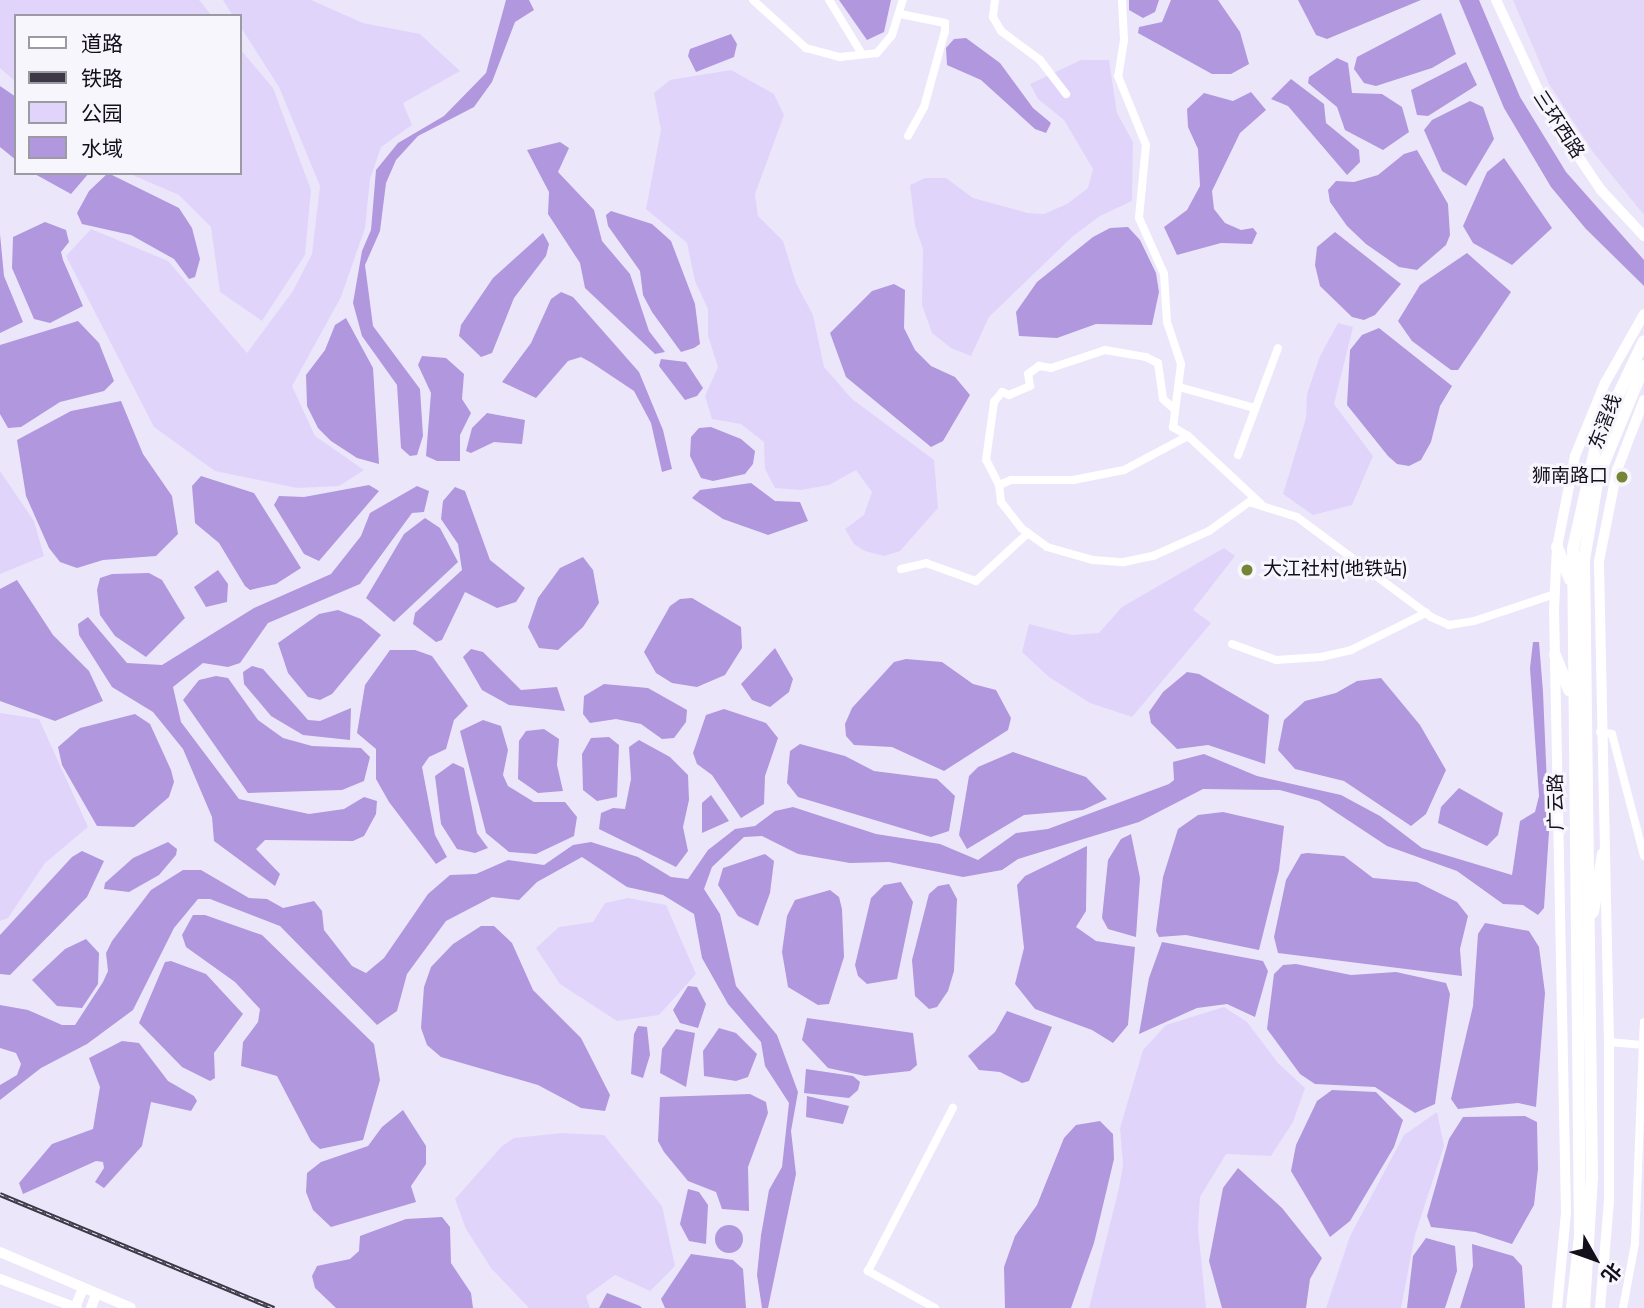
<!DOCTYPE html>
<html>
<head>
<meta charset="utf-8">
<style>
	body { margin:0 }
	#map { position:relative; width:1644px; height:1308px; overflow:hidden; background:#ece6fb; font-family:"Nunito Sans","Noto Sans SC",sans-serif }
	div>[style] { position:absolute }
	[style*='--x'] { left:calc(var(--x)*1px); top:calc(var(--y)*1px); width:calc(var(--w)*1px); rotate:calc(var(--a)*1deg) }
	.built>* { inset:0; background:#e2d7f9 }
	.green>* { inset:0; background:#e1d4fb }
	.water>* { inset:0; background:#b097de }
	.round { border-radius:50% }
	.minor>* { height:8px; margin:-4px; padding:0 4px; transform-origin:4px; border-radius:4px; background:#fff }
	.tertiary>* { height:10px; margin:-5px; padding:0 5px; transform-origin:5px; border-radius:5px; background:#fff }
	.secondary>* { height:10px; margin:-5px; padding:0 5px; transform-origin:5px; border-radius:5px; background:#fff }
	.primary>* { height:12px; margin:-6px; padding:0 6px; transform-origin:6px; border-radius:6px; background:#fff }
	.rail>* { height:4.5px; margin-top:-2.25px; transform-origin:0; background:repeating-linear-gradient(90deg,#f8f6fd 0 5px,#3c3846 0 10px); box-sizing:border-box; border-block:2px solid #3c3846 }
	.dots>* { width:19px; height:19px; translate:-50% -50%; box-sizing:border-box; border:4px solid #f8f6fd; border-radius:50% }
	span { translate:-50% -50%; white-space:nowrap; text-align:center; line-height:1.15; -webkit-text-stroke:6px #f8f6fd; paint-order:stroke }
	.street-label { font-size:19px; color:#130f1b }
	.poi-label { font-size:19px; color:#130f1b }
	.right { translate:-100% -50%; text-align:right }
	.left { translate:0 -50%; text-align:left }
	.legend { position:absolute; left:14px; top:14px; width:228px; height:161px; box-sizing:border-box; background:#f8f6fd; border:2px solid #9c9aa3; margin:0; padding:9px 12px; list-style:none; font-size:21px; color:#130f1b }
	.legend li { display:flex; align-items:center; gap:14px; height:35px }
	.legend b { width:35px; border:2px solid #9c9aa3 }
	.north { position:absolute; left:1560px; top:1224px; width:70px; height:70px; -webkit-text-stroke:5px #f8f6fd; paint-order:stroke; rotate:130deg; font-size:19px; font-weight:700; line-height:28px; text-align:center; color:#130f1b }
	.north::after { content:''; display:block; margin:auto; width:24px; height:32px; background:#130f1b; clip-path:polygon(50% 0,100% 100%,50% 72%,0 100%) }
</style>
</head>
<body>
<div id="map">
	<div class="built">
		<div style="clip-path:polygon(1513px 0,1644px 0,1644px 215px,1593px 152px,1549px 84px)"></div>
	</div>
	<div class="green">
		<div style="clip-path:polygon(0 0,199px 0,212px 16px,16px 16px,16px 82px,0 68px)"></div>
		<div style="clip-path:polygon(223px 0,311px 0,363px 23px,420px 34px,460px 71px,403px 103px,412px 125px,381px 147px,370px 179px,365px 228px,341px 297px,292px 386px,315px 436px,364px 470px,339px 486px,297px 488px,215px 471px,154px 427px,66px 256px,91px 229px,168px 261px,247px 353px,293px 291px,312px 254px,320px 186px,279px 87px,240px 26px,240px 16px,233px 16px)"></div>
		<div style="clip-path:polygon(240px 49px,273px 88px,311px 190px,305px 255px,262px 321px,220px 292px,211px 227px,179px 195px,128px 173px,240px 173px)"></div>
		<div style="clip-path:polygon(1081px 60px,1109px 60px,1117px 113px,1133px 142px,1132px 201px,1100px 216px,1073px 236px,989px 317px,971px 356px,951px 348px,932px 333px,922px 305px,923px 249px,915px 226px,910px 185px,925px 178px,946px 178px,973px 198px,1028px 213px,1044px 214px,1067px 204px,1088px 188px,1093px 169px,1064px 120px,1038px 99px,1030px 84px)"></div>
		<div style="clip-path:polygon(731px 70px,774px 94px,784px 115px,755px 194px,758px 216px,783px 241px,796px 283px,813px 315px,824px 367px,852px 399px,934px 460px,938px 508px,900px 551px,884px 556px,865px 551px,854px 544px,845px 529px,864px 515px,872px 492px,856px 470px,829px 485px,801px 490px,775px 488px,765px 469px,764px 442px,741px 424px,712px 419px,705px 396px,718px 367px,708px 336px,708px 309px,695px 281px,687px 243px,646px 209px,661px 130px,654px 93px,670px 80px)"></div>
		<div style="clip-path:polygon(1338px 323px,1353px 327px,1334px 404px,1373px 456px,1352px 505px,1313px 515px,1283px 494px,1306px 418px,1307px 394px,1320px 356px)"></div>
		<div style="clip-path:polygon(0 471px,34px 521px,44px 556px,0 574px)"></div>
		<div style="clip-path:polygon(1224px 548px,1235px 556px,1193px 610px,1211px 623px,1132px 717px,1090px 703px,1049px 677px,1022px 652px,1029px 624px,1072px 635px,1099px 633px,1122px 607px)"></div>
		<div style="clip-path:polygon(0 713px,39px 719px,88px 827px,45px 863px,8px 918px,0 921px)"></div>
		<div style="clip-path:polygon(628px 898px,666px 905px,696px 974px,659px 1015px,617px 1021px,560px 984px,536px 948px,559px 927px,593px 922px,605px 903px)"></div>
		<div style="clip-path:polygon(1224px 1007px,1247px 1022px,1278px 1063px,1305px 1088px,1293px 1122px,1271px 1156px,1226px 1154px,1200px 1197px,1198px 1228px,1206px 1308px,1089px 1308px,1119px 1188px,1123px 1165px,1120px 1128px,1143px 1050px,1166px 1025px)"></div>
		<div style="clip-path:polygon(1437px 1112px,1444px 1146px,1415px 1235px,1401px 1308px,1326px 1308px,1350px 1236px,1404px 1135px)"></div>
		<div style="clip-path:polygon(562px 1133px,604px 1135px,662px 1206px,675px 1266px,650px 1291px,615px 1275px,586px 1296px,590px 1308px,529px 1308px,491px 1268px,466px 1229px,455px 1199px,502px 1146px,514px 1138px)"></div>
	</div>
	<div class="water">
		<div style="clip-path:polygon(506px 0,529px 0,534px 10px,515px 22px,492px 82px,474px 107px,418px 136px,396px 160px,386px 183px,380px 231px,365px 265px,373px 326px,420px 389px,423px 436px,417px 455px,410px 456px,401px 448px,397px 385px,362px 336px,353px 303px,362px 251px,371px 230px,376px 170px,398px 143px,444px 116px,486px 73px)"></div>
		<div style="clip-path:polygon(839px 0,891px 0,884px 32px,867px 40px)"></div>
		<div style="clip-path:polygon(1129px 0,1159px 0,1155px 12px,1143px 18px,1129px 10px)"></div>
		<div style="clip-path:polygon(1171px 0,1218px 0,1240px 32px,1249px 64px,1231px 74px,1212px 74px,1138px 33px,1139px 27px,1162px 22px)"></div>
		<div style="clip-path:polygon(1298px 0,1421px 0,1327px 39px,1316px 35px)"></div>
		<div style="clip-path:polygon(1459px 0,1479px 0,1520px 97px,1566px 172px,1644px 260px,1644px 286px,1586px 229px,1551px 187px,1504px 108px)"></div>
		<div style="clip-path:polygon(1441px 13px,1456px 54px,1432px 68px,1376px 86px,1364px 83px,1354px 69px,1357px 57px)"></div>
		<div style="clip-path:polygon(731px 34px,737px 44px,734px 57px,696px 72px,688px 56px,690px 49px)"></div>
		<div style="clip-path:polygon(966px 38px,1000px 63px,1033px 108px,1051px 123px,1046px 133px,1035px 129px,981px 80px,947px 65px,946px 48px,954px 39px)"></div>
		<div style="clip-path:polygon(1337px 58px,1348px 63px,1352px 93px,1382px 94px,1402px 107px,1409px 132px,1383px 150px,1345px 130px,1337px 107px,1308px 83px,1309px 77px)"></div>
		<div style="clip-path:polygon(1466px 62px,1477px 85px,1428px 116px,1417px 115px,1411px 90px)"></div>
		<div style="clip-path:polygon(1291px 79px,1324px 104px,1326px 123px,1359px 150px,1360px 162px,1347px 175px,1288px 106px,1271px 99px)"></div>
		<div style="clip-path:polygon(0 86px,16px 97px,16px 160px,0 147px)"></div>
		<div style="clip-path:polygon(1251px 92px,1266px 110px,1240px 133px,1212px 191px,1214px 209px,1225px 223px,1241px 230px,1253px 228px,1257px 233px,1252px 244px,1221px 243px,1177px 255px,1164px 227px,1187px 210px,1200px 186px,1198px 149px,1188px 127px,1187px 109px,1204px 93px,1233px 101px)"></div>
		<div style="clip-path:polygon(1470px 101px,1483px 107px,1494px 139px,1466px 186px,1442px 171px,1424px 130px,1432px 120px)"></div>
		<div style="clip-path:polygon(560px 142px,569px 148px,558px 172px,594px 210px,602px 241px,630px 274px,649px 331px,665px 352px,655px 354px,585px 288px,580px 263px,548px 214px,549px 192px,527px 150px)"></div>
		<div style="clip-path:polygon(1417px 150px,1448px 204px,1450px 235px,1446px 245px,1417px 270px,1399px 267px,1366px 244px,1347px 226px,1330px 202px,1328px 190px,1336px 181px,1354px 182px,1378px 175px,1404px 154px)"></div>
		<div style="clip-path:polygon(1504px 158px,1552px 228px,1512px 265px,1473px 243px,1463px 226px,1487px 172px)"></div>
		<div style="clip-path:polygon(33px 173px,89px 173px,71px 194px)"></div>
		<div style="clip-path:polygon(108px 173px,179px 208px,192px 228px,200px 259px,195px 277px,189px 279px,174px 259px,131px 235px,82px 224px,77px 213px,89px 191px)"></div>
		<div style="clip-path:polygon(611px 211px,652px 224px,671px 241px,695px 304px,700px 344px,694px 348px,681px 352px,652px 312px,643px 295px,640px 271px,608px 226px,606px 215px)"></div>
		<div style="clip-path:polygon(45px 222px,66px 230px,69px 242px,61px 252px,63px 260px,83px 306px,50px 323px,34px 319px,12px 268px,13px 237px)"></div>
		<div style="clip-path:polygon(1128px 227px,1140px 240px,1156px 273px,1159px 292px,1152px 325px,1096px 324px,1057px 338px,1019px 336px,1016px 312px,1037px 282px,1093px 237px,1110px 228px)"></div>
		<div style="clip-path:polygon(1335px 232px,1401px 284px,1375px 315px,1364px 320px,1352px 317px,1320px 286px,1315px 265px,1317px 247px)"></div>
		<div style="clip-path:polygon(543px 233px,549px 244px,546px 256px,514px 298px,492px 353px,481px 357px,459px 336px,461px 325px,493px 278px)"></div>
		<div style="clip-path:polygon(0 234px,4px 276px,23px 322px,0 333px)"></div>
		<div style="clip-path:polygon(1467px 253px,1511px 292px,1458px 370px,1451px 370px,1412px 341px,1398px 321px,1420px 285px)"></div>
		<div style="clip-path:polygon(894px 284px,905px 290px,904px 328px,915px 350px,931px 366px,955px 377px,970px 395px,943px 441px,931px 447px,846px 377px,830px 333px,872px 291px)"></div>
		<div style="clip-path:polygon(561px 292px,573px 297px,639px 372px,663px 430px,672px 469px,662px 472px,651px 423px,634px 391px,592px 363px,581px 357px,568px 361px,536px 398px,502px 382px,531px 343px,551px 299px)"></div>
		<div style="clip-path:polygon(346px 318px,373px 368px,379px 464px,357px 458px,331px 441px,318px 428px,307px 406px,306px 375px,325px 350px,335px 325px)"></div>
		<div style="clip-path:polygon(78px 321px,99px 343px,114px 381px,104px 391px,60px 402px,21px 427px,8px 428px,0 414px,0 345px)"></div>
		<div style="clip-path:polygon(1379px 328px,1452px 386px,1440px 406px,1431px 442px,1421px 460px,1409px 466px,1397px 464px,1388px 456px,1347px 405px,1350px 350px,1362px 335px)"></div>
		<div style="clip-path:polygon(422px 356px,446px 358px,464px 374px,462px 399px,471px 413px,460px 435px,460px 461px,437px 461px,426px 456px,431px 393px,418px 365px)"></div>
		<div style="clip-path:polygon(661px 359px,686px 362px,703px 388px,697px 396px,685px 400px,659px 366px)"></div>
		<div style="clip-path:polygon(121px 401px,143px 454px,172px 496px,178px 534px,156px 556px,103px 560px,77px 568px,60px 562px,49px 548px,26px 496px,17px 440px,71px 411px)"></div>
		<div style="clip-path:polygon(487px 413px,525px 420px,522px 444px,494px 442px,471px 453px,466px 451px,472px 428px)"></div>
		<div style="clip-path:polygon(711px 427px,741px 439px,755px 451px,753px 464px,745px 474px,713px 481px,701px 478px,690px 456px,691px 437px,699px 428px)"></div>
		<div style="clip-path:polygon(201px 476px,254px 493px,301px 568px,276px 584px,250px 590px,245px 586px,219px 543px,195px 523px,192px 486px)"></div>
		<div style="clip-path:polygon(751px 483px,775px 501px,800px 502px,808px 521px,768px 535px,723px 519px,692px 498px,700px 490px)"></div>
		<div style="clip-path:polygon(369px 485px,379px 491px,319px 561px,304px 554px,274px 505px,279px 496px,304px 497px)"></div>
		<div style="clip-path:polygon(417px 486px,429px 491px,424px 512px,412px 513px,360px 584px,268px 623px,240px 663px,228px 667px,203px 663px,173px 687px,181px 722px,239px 799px,309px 814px,344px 809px,364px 797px,377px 801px,376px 814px,364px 836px,353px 841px,265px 840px,256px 849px,280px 874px,275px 886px,214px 841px,212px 817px,183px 749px,153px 712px,112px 687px,79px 635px,78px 624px,88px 617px,127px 663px,162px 665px,254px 608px,331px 574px,361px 536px,370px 513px)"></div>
		<div style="clip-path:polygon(455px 487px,465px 491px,490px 560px,525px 588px,516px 602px,497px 608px,465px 592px,442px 640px,436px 642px,413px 624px,415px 613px,462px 570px,458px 544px,441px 519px,443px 501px)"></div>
		<div style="clip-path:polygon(425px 518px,440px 528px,458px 562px,394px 622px,366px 598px,404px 534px)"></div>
		<div style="clip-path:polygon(583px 557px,593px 570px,599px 603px,583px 627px,558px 650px,539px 648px,528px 627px,538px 598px,560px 568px)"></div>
		<div style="clip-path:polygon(218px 570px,228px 584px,227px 602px,206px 607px,194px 587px)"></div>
		<div style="clip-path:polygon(149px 573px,162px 580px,185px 618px,146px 657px,115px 636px,100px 615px,97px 590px,100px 578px,112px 574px)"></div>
		<div style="clip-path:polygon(17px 580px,53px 635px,89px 671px,103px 701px,55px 721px,0 701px,0 589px)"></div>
		<div style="clip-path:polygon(692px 598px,741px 627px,742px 648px,725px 675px,697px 687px,672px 683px,656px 673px,644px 652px,670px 606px,680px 599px)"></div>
		<div style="clip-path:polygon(338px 610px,361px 619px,381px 635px,332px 694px,320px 700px,308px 697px,288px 673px,278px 643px,319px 614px)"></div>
		<div style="clip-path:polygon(1533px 642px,1539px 642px,1543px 692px,1549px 832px,1544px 908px,1538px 915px,1523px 905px,1503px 904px,1457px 871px,1387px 846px,1319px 801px,1280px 790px,1203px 789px,1139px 822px,1018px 859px,1002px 870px,963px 877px,889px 862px,850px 863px,798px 854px,762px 836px,744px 837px,712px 867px,704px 889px,720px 914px,736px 986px,777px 1035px,798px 1092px,791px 1131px,796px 1174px,768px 1308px,762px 1308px,757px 1275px,761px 1235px,769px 1190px,782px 1167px,789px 1103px,765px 1066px,761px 1042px,728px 1004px,702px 958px,694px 914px,663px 895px,627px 887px,582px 857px,537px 882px,519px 900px,492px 897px,446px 921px,407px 974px,397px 1011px,377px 1025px,280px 926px,210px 899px,198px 899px,174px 928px,133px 1010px,87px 1044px,41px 1068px,0 1100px,0 1085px,17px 1075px,21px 1064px,16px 1053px,0 1048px,0 1005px,28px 1010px,62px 1025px,75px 1025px,103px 982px,108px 971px,106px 953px,112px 941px,151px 890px,183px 870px,201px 870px,249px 898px,267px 899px,283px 908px,314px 901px,322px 911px,324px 930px,352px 966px,366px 973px,384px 958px,428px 894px,450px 875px,476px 874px,508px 860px,544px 865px,573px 845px,591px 842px,638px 857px,671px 877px,688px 879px,708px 850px,735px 829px,755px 826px,775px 811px,793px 807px,876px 834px,940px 844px,978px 860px,1016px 833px,1048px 829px,1169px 784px,1174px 780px,1173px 762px,1204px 754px,1257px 776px,1341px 795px,1380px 816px,1422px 848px,1512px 875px,1520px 821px,1535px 812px,1539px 796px,1530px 668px)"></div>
		<div style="clip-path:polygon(775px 648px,793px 679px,789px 692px,770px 707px,752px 700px,741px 684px)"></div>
		<div style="clip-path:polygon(471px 649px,483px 652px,521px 690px,557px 687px,565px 711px,509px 705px,482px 690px,463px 657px)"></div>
		<div style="clip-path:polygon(390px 650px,415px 650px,432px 656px,468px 706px,454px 720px,446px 749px,429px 757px,422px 767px,435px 835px,447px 857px,436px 864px,389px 802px,376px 779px,376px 749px,357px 733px,365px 685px)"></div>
		<div style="clip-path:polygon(906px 659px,942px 662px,973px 684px,996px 690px,1011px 718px,1008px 730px,944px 771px,892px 747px,854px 745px,846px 736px,845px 724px,852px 708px,894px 662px)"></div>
		<div style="clip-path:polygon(252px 666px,263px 669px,308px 720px,320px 721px,351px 708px,350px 740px,303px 735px,271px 716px,244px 684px,243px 672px)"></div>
		<div style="clip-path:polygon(1187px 672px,1199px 674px,1269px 715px,1265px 764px,1208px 745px,1177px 749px,1151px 723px,1149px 712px,1163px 692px)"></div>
		<div style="clip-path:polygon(216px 676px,228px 678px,258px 720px,283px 738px,312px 746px,361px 748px,370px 757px,364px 781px,342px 790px,248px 793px,183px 700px,199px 680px)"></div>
		<div style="clip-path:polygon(1381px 678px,1420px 725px,1446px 770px,1426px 814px,1411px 826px,1344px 781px,1295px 769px,1278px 750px,1284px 720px,1305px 701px,1336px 693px,1357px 681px)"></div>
		<div style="clip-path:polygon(604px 684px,648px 688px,687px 710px,686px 722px,674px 738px,662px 739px,641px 724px,616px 719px,590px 723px,583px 714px,584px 696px)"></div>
		<div style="clip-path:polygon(724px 709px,766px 723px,778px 738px,765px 776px,764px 804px,741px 818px,712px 775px,697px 764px,693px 753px,706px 715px)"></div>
		<div style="clip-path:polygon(135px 714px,150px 724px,171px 770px,174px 782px,169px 797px,134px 827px,97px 826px,62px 765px,58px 747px,80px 728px)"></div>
		<div style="clip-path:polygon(483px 720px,501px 726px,508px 750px,503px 775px,508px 786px,534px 802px,565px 802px,577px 817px,574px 836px,536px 854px,509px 852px,486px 833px,460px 731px)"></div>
		<div style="clip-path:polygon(526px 731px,544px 729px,559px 739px,557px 765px,563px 791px,538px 793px,518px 779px,519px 741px)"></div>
		<div style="clip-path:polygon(609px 737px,619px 745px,617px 797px,597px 801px,583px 790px,582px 754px,591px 738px)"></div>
		<div style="clip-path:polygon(639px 740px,670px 757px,688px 775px,689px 800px,683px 827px,688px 851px,676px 867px,599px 829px,601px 813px,613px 808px,625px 809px,631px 779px,629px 747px)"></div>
		<div style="clip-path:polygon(800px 744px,845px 756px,874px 771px,937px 779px,955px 796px,949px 831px,931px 837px,798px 797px,787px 783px,790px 751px)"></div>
		<div style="clip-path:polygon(1013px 752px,1086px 777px,1107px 799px,1083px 810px,1024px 815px,967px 849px,959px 835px,969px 776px,978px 767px)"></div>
		<div style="clip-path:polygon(453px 763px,464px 768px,477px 833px,488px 848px,475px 853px,457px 849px,441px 824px,435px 776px)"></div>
		<div style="clip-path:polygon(1459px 788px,1503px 813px,1498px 835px,1487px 846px,1438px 823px,1441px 807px)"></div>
		<div style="clip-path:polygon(711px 795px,729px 821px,702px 833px,702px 803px)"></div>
		<div style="clip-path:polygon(1223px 812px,1284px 826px,1279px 870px,1259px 950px,1186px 935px,1159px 937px,1156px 931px,1163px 877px,1178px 829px,1198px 815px)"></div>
		<div style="clip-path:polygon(1131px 834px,1140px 878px,1136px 937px,1108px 929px,1102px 918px,1108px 860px,1121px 839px)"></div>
		<div style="clip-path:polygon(168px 842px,177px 849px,176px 855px,159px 875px,129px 892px,104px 889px,105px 883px,133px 858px)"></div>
		<div style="clip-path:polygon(1087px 846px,1086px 911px,1076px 927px,1096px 941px,1135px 947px,1128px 1025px,1113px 1043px,1092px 1030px,1035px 1009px,1015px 984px,1024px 948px,1017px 885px,1025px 876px)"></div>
		<div style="clip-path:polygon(82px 851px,104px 861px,87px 897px,10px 975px,0 974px,0 935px,72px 857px)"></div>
		<div style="clip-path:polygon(1307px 853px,1344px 856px,1373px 878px,1417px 882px,1457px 902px,1468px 916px,1460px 949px,1462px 976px,1278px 953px,1274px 937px,1286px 880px,1301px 854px)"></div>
		<div style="clip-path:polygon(765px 854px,774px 861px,770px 893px,758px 926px,738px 916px,718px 885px,723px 868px)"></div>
		<div style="clip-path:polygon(901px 882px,913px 902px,897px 979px,867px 984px,858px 976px,855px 965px,871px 898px,884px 885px)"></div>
		<div style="clip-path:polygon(949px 884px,957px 899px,954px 971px,948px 991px,937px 1007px,929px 1009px,915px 996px,912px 960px,929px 894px,938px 886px)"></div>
		<div style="clip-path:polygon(830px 890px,839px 897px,842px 909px,844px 957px,829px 1004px,818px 1005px,788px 987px,782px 952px,787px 916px,795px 900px)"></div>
		<div style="clip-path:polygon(193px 915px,205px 915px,262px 935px,374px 1044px,380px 1080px,363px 1140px,320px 1149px,311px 1141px,277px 1076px,241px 1066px,243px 1042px,258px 1022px,260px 1009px,235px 982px,186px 947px,182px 935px)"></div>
		<div style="clip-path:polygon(1485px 923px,1529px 931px,1539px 947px,1545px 993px,1536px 1107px,1518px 1103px,1458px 1109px,1451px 1099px,1473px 1006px,1478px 934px)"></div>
		<div style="clip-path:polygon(481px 926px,494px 926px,512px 943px,533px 990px,581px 1038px,610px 1095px,605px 1111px,581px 1108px,538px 1085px,441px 1057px,427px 1045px,421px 1028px,424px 987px,431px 967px,453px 944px)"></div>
		<div style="clip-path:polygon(86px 939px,99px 953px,98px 984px,82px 1008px,57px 1006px,32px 980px,65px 949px)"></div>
		<div style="clip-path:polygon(1162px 942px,1263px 961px,1268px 971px,1255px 1017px,1227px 1004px,1197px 1008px,1139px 1034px,1149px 978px)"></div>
		<div style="clip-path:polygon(171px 961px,206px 974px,243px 1014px,214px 1053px,215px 1078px,210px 1081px,182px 1067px,139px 1023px,165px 962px)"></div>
		<div style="clip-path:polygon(1296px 964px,1351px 975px,1396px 972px,1446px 983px,1450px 994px,1435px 1104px,1415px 1113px,1375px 1087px,1315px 1084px,1300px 1074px,1267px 1029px,1274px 974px,1283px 965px)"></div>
		<div style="clip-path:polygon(688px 986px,697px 987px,706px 1004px,698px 1028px,680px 1023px,673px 1010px)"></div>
		<div style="clip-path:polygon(1007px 1011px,1052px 1027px,1029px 1081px,1022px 1083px,1000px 1072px,979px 1070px,968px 1056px,995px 1032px)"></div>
		<div style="clip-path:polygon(807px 1018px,913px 1033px,917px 1065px,910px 1071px,865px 1076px,828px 1068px,802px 1040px)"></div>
		<div style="clip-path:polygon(647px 1027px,650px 1055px,643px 1078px,631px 1074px,634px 1034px,638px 1026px)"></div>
		<div style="clip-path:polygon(719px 1028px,736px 1033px,757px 1054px,748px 1077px,736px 1081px,704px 1076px,703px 1051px)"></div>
		<div style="clip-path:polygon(676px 1029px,695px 1033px,686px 1087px,660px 1073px,662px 1049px)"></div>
		<div style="clip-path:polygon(122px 1041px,139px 1043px,168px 1081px,194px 1096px,197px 1101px,191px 1111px,151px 1102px,142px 1146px,104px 1188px,95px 1182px,104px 1168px,103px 1162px,96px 1161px,23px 1194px,19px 1183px,52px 1144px,93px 1129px,100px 1087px,89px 1058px)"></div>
		<div style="clip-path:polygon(806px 1069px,853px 1076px,860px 1082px,858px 1090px,849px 1098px,804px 1093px)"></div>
		<div style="clip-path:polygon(1332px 1090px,1376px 1092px,1403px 1120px,1394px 1147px,1350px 1221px,1330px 1237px,1291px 1171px,1296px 1145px,1317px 1101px)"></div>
		<div style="clip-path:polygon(750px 1094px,766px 1102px,768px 1113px,748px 1167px,749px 1211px,722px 1209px,716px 1192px,688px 1181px,664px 1152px,658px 1141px,660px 1097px)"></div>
		<div style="clip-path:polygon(807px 1096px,849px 1106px,843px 1124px,806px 1117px)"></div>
		<div style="clip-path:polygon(403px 1110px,426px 1146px,426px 1164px,411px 1186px,416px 1202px,331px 1227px,313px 1210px,306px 1192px,307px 1173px,321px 1162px,368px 1146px,382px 1127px)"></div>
		<div style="clip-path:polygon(1525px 1116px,1537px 1122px,1538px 1169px,1534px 1205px,1512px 1244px,1475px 1232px,1431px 1227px,1427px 1216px,1449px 1139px,1463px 1117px)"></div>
		<div style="clip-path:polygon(1100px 1121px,1113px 1134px,1114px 1159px,1094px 1243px,1071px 1308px,1005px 1308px,1004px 1267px,1015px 1236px,1037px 1205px,1064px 1138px,1076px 1125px)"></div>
		<div style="clip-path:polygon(1238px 1168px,1282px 1208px,1322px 1258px,1310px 1279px,1306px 1308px,1222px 1308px,1209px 1261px,1223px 1188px)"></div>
		<div style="clip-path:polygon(688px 1189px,699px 1192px,708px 1205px,706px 1244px,689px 1241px,680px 1224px)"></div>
		<div style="clip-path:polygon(442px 1217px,450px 1227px,451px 1263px,471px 1293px,473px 1308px,336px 1308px,315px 1288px,312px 1276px,317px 1266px,350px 1259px,359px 1251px,360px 1236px,406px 1219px)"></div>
		<div class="round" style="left:715px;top:1225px;width:28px;height:28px"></div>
		<div style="clip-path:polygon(1426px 1238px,1455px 1246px,1457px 1271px,1445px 1308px,1407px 1308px,1413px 1256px)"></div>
		<div style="clip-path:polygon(1472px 1244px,1513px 1256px,1522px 1266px,1525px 1308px,1460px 1308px,1473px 1266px)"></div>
		<div style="clip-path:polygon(691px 1254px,733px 1260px,743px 1269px,746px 1308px,665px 1308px,661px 1299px)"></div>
		<div style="clip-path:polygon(607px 1293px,640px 1306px,642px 1308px,599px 1308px)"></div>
	</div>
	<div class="minor">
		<div style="--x:753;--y:0;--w:72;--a:42.2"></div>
		<div style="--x:806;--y:48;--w:35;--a:15"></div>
		<div style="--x:840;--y:57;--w:37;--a:-6"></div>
		<div style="--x:877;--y:53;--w:23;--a:-50"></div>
		<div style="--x:892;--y:35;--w:37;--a:-73"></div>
		<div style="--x:829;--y:0;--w:63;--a:58.6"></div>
		<div style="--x:995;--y:0;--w:17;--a:97"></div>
		<div style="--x:993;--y:17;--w:16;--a:60"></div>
		<div style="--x:1001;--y:31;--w:49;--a:36.6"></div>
		<div style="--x:1040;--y:60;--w:43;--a:52.6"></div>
		<div style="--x:1122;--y:0;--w:40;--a:87.1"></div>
		<div style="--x:1124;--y:40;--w:36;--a:99"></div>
		<div style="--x:1118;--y:76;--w:74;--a:67.9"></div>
		<div style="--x:1146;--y:145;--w:73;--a:95.5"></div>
		<div style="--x:1139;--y:218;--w:61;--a:65.9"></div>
		<div style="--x:1164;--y:274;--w:48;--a:86.4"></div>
		<div style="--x:1167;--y:322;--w:44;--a:71.6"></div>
		<div style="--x:1181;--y:364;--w:64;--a:97.2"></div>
		<div style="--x:1173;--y:427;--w:17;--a:31"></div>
		<div style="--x:900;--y:14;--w:46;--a:11.3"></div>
		<div style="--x:945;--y:23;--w:8;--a:90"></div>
		<div style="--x:945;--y:31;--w:79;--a:105.4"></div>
		<div style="--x:924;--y:107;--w:33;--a:119"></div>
		<div style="--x:1179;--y:387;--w:78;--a:15.6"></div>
		<div style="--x:1238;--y:455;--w:114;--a:-69.5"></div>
		<div style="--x:999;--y:485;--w:28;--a:-117"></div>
		<div style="--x:986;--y:460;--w:59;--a:-82.1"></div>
		<div style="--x:994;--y:402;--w:13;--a:-51"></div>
		<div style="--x:1002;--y:392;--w:8;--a:23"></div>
		<div style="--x:1009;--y:395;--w:23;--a:-23"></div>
		<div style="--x:1030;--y:386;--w:12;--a:-99"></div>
		<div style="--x:1028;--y:374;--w:14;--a:-36"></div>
		<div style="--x:1039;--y:366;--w:12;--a:9"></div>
		<div style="--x:1051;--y:368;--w:57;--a:-18.4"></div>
		<div style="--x:1105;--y:350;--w:42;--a:9.7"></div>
		<div style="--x:1146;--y:357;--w:13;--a:27"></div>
		<div style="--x:1158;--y:363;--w:36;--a:82"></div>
		<div style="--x:1163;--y:399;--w:15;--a:42"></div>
		<div style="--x:1261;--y:504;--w:100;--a:-137"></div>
		<div style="--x:1188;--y:436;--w:72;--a:152"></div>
		<div style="--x:1124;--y:470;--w:52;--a:168.9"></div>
		<div style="--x:1073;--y:480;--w:62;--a:180"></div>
		<div style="--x:1011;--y:480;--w:13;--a:157"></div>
		<div style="--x:999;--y:485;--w:17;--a:83"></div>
		<div style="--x:1001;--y:502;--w:33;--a:52"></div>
		<div style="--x:1021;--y:528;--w:32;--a:36"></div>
		<div style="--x:1047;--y:547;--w:48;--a:15.8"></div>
		<div style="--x:1093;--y:560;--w:31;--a:4"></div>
		<div style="--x:1124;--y:562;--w:30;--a:-12"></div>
		<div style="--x:1153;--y:556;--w:61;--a:-24.1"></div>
		<div style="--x:1209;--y:531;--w:49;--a:-35.9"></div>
		<div style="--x:1249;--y:502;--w:50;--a:17.4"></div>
		<div style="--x:1297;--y:517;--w:167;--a:36.7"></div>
		<div style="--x:1431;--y:617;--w:20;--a:24"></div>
		<div style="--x:1449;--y:625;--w:25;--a:-9"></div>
		<div style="--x:1474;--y:621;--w:85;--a:-18.4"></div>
		<div style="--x:901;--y:569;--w:26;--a:-13"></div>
		<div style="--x:926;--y:563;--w:53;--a:19.8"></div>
		<div style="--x:976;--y:581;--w:71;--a:-42.7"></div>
		<div style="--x:1232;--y:644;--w:47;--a:20"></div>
		<div style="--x:1276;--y:660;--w:45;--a:-3.8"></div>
		<div style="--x:1321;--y:657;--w:31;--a:-13"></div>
		<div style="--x:1351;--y:650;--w:84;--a:-26.3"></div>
		<div style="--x:1600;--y:732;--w:12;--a:9"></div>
		<div style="--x:1612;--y:734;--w:126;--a:75.3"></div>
		<div style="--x:1609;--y:1042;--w:33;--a:5"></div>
		<div style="--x:935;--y:1308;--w:77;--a:-151.1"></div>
		<div style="--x:868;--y:1271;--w:184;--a:-62.5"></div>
		<div style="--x:1623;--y:1308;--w:66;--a:-79.5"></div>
		<div style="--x:1635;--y:1243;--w:221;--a:-87.7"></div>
	</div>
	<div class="tertiary">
		<div style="--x:75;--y:1308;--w:22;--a:-68"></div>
		<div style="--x:91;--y:1308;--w:15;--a:-70"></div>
	</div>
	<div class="secondary">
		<div style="--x:1496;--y:0;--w:125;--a:64.9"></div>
		<div style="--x:1549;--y:113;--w:93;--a:56"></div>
		<div style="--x:1601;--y:190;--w:63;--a:46.9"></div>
		<div style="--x:0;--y:1252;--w:142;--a:23.1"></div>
		<div style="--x:0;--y:1279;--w:82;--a:20.6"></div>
		<div style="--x:1557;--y:1308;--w:96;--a:-84.6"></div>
		<div style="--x:1566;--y:1212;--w:602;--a:-91.14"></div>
		<div style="--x:1554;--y:610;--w:63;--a:-87.3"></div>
		<div style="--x:1557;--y:547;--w:93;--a:-78.8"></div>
		<div style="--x:1575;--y:456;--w:79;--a:-67.7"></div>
		<div style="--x:1605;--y:383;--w:79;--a:-60.5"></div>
		<div style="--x:1600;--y:1308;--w:107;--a:-85.2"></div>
		<div style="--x:1609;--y:1201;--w:159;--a:-90"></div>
		<div style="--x:1609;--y:1042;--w:481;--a:-91.2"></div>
		<div style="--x:1599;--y:561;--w:93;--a:-78.8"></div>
		<div style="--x:1617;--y:470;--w:75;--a:-68.9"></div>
	</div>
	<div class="primary">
		<div style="--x:1557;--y:547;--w:35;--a:68"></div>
		<div style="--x:1555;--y:655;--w:38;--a:68"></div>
		<div style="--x:1593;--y:912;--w:59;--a:-80.2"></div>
		<div style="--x:1572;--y:1308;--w:73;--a:-83.7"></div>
		<div style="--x:1580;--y:1235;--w:686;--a:-90.58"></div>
		<div style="--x:1573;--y:549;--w:115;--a:-77.4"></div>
		<div style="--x:1598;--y:437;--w:106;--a:-64.4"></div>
		<div style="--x:1584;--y:1308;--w:129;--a:-86.5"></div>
		<div style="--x:1592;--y:1179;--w:619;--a:-90.74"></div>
		<div style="--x:1584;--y:560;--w:84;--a:-80.4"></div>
		<div style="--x:1598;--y:477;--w:120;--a:-67.5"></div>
	</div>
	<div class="rail">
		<div style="--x:0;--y:1194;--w:297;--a:22.6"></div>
	</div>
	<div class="dots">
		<div style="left:1622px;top:477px;background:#748636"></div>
		<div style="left:1247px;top:570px;background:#748636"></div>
	</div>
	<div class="street-label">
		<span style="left:1558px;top:125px;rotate:57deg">三环西路</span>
		<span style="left:1606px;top:422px;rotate:-69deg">东滘线</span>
		<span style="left:1557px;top:802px;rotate:-91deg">广云路</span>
	</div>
	<div class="poi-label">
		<span class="right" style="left:1608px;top:477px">狮南路口</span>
		<span class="left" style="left:1263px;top:570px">大江社村(地铁站)</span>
	</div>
	<ul class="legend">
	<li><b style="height:9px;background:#fff"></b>道路</li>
	<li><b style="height:9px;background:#3c3846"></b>铁路</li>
	<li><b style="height:19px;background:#e1d4fb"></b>公园</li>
	<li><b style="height:19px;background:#b097de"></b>水域</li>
	</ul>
	<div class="north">北</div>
</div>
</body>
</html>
